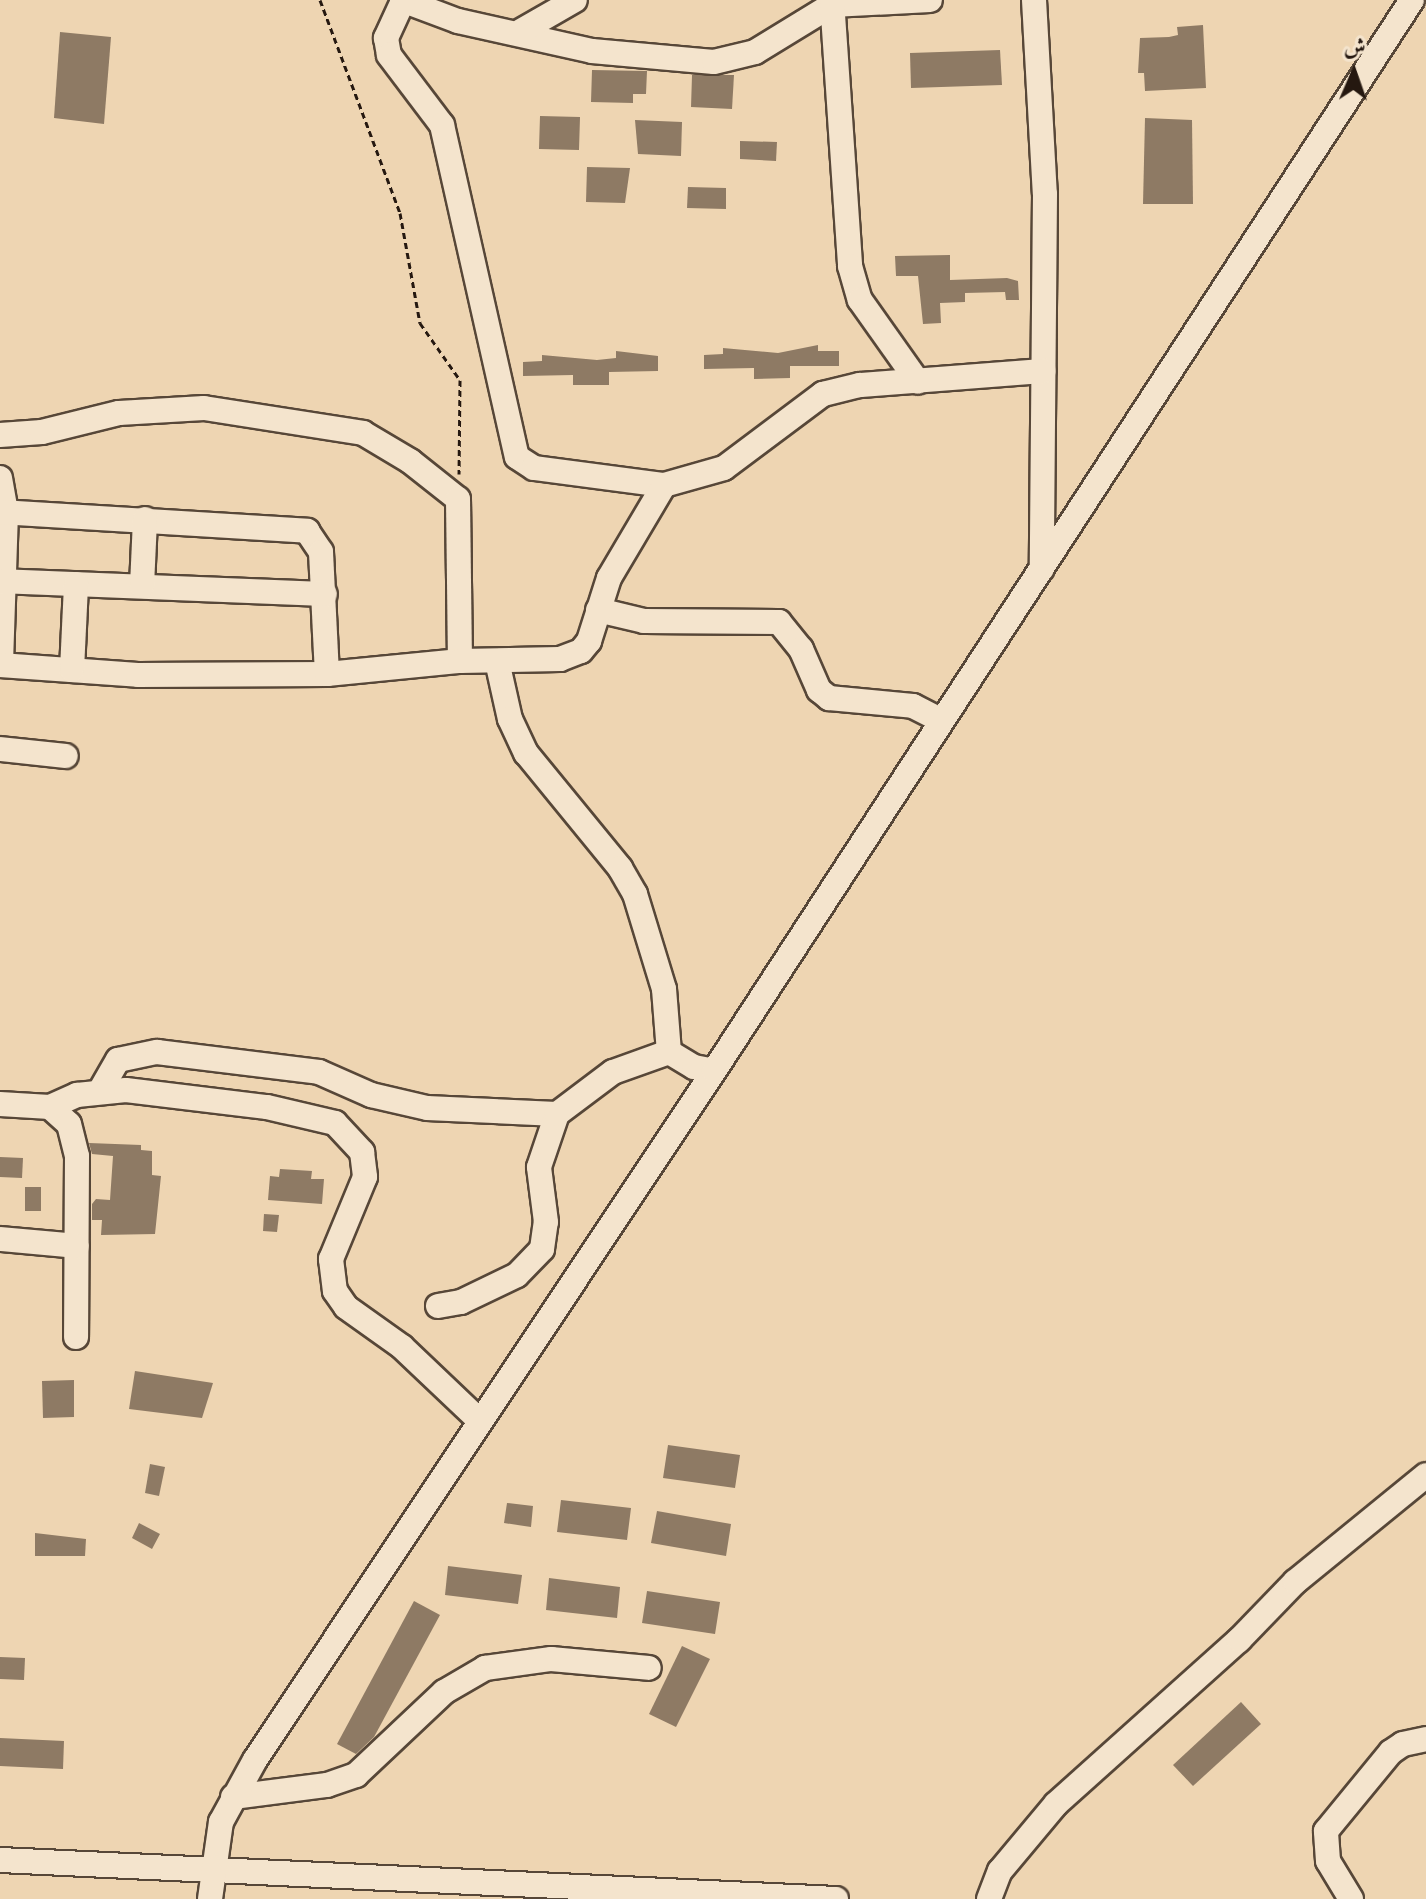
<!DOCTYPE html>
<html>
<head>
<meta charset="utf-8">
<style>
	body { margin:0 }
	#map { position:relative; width:1426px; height:1899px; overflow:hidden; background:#eed5b2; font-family:"Libre Bodoni",Amiri,serif }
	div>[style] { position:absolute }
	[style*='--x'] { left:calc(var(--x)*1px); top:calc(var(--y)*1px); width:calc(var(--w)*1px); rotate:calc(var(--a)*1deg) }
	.building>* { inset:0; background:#8e7a64 }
	.path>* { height:3px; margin-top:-1.5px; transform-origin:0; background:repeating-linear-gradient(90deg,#251810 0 6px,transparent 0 10px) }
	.roads { filter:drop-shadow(2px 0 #574738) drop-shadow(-2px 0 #574738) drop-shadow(0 2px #574738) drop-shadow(0 -2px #574738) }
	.minor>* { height:24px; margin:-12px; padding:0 12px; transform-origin:12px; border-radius:12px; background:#f4e4cd }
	span { translate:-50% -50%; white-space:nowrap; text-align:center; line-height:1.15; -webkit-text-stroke:6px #f4e4cd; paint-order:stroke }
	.north { position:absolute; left:1314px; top:32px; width:80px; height:80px; -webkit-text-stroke:6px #f4e4cd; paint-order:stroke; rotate:2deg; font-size:22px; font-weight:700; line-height:32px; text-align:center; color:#251810 }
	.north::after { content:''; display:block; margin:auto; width:28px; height:36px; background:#251810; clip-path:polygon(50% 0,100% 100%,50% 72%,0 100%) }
</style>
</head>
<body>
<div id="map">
	<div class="building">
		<div style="clip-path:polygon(1203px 25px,1206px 88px,1145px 91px,1144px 73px,1138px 73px,1140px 38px,1169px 37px,1178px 35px,1177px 27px)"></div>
		<div style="clip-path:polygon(60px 32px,111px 37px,104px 124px,54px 118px)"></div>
		<div style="clip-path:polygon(1000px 50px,1002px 85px,911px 88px,910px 53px)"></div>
		<div style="clip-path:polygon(592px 70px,647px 71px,646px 94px,633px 94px,633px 103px,591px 102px)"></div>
		<div style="clip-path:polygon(692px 75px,734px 75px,732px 109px,691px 107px)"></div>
		<div style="clip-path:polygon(540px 116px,580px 117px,579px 150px,539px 149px)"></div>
		<div style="clip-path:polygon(1145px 118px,1192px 120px,1193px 204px,1143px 204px)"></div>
		<div style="clip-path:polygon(635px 120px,682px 122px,681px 156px,638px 154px)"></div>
		<div style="clip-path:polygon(740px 141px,777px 142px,776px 161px,740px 159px)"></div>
		<div style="clip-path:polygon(587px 167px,630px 168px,625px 203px,586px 202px)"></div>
		<div style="clip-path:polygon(688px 187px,726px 188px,726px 209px,687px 208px)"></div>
		<div style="clip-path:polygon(950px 255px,950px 280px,1007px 278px,1018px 281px,1019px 300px,1006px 300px,1005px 292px,965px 293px,965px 302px,940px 303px,941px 323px,923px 324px,918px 276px,896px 276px,895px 256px)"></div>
		<div style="clip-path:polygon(818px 345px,818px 351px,839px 351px,839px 366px,790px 366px,790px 378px,754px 379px,754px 368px,704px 369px,704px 355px,723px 354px,723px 348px,778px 353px)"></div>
		<div style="clip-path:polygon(616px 351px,658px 356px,658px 371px,609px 372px,609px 385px,573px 385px,573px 375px,523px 376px,523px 362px,542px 361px,542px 355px,597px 360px,616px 358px)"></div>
		<div style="clip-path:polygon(89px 1143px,141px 1145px,141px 1150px,152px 1151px,152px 1175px,161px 1176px,155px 1234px,101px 1235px,102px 1220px,92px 1220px,92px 1204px,96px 1199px,110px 1200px,113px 1156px,92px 1154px)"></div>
		<div style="clip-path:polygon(0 1157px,23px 1158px,22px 1178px,0 1177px)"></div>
		<div style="clip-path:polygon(280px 1169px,312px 1171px,311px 1179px,324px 1179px,322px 1204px,268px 1200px,270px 1176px,279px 1177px)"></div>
		<div style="clip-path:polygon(25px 1187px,41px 1187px,41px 1211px,25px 1211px)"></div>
		<div style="clip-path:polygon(264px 1214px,279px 1215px,277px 1232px,263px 1231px)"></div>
		<div style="clip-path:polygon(135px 1371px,213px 1383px,202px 1418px,129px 1409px)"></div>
		<div style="clip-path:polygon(74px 1380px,74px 1417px,43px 1418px,42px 1381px)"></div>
		<div style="clip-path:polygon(668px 1445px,740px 1455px,735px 1488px,663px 1478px)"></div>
		<div style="clip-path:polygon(150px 1464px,165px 1467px,159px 1496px,145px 1493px)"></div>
		<div style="clip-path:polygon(561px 1500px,631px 1508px,627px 1540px,557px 1532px)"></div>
		<div style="clip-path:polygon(507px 1503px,533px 1506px,531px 1527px,504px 1523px)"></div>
		<div style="clip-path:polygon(657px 1511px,731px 1524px,726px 1556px,651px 1543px)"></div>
		<div style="clip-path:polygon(139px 1523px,160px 1534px,152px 1549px,132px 1538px)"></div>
		<div style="clip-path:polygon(35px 1533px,86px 1539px,85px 1556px,35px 1556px)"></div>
		<div style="clip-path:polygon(448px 1566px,522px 1575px,518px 1604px,445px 1595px)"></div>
		<div style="clip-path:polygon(549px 1578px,620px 1587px,617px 1618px,546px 1610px)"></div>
		<div style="clip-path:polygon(647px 1591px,720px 1602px,715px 1634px,642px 1623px)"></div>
		<div style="clip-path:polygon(414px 1601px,440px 1615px,374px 1737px,356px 1754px,337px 1744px)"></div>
		<div style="clip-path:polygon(682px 1646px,710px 1659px,676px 1727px,649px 1714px)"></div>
		<div style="clip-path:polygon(0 1657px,25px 1658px,24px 1680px,0 1679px)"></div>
		<div style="clip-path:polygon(1241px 1702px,1261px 1724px,1193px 1786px,1173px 1765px)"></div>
		<div style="clip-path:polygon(0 1738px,64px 1741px,63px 1769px,0 1766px)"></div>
	</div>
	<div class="path">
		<div style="--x:320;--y:0;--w:228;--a:69.4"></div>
		<div style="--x:400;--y:213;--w:112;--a:79.7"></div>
		<div style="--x:420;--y:323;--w:70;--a:54.9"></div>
		<div style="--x:460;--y:380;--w:94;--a:90.6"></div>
	</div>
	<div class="roads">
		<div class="minor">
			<div style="--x:402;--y:0;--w:60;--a:20.6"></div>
			<div style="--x:458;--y:21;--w:137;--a:12.6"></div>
			<div style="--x:592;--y:51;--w:122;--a:5.2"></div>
			<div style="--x:714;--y:62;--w:42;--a:-13.7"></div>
			<div style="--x:755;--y:52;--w:90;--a:-31.4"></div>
			<div style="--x:832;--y:5;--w:98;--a:-2.9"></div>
			<div style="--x:832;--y:0;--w:267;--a:86.1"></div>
			<div style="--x:850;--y:266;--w:35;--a:74"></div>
			<div style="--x:860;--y:300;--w:100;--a:54.7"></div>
			<div style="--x:1034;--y:0;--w:194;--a:86.8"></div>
			<div style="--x:1045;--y:194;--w:375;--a:90.5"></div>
			<div style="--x:403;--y:1;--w:41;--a:114.7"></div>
			<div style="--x:386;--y:38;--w:17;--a:80"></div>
			<div style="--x:389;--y:55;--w:88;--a:52.9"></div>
			<div style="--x:442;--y:125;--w:340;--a:77.3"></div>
			<div style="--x:517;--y:457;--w:20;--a:33"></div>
			<div style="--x:534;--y:468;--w:131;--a:7.5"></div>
			<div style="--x:521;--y:31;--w:62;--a:-29.9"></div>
			<div style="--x:0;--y:435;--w:42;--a:-4.1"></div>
			<div style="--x:42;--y:432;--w:79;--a:-13.9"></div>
			<div style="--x:119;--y:413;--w:85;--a:-3.4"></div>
			<div style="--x:204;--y:408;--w:161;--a:8.9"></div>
			<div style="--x:363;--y:433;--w:55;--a:30.8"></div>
			<div style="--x:410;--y:461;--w:61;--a:38.4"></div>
			<div style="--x:458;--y:499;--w:162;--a:89.3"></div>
			<div style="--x:0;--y:478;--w:35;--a:80"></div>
			<div style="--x:6;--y:512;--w:153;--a:91.9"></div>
			<div style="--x:0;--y:512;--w:308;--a:3.5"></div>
			<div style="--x:307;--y:531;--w:25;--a:56"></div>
			<div style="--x:321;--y:552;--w:122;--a:87.2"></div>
			<div style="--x:0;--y:581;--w:325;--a:2.3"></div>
			<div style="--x:142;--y:586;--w:67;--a:-87.4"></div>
			<div style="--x:598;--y:610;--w:47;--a:13.4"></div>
			<div style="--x:644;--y:621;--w:135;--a:0.4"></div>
			<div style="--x:779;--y:622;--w:35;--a:51"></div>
			<div style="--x:801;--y:649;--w:45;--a:66.3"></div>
			<div style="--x:819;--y:690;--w:13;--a:39"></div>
			<div style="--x:829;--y:698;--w:84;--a:5.4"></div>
			<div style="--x:913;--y:706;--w:31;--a:27"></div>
			<div style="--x:497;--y:661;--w:59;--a:77.4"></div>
			<div style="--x:510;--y:719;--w:38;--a:65"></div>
			<div style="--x:526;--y:753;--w:149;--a:50.7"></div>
			<div style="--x:620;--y:868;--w:30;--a:60"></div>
			<div style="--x:635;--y:894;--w:99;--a:73"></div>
			<div style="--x:664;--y:989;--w:63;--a:85.5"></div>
			<div style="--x:669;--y:1052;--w:29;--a:31"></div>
			<div style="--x:694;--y:1067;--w:20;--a:11"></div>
			<div style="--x:0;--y:665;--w:138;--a:4.1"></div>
			<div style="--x:138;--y:675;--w:189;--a:-0.3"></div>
			<div style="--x:327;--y:674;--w:134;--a:-5.6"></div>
			<div style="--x:460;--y:661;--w:100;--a:-1.1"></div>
			<div style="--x:560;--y:659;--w:22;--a:-21"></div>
			<div style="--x:581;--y:651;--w:13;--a:-51"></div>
			<div style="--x:589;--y:641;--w:66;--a:-72.4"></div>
			<div style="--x:609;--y:578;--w:108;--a:-59.4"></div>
			<div style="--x:664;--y:485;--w:62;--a:-15.8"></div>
			<div style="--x:724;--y:468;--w:124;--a:-36.8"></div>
			<div style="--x:823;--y:394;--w:38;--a:-14"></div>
			<div style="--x:860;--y:385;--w:184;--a:-4.4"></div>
			<div style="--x:72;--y:670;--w:86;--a:-87.3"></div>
			<div style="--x:0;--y:749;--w:66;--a:6.1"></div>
			<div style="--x:100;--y:1091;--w:36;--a:-60"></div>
			<div style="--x:118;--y:1060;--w:40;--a:-12"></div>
			<div style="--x:157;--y:1052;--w:163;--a:7"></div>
			<div style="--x:319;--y:1072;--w:57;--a:23.9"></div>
			<div style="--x:371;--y:1095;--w:57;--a:13.1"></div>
			<div style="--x:427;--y:1108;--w:130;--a:2.6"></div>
			<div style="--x:0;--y:1104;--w:50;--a:3.4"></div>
			<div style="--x:50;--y:1107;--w:30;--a:-24"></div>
			<div style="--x:77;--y:1095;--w:49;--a:-5.8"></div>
			<div style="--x:126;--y:1090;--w:142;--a:6.9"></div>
			<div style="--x:267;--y:1107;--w:70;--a:13.2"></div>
			<div style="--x:335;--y:1123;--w:40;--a:47"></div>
			<div style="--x:362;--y:1152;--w:25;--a:83"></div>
			<div style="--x:365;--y:1177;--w:89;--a:112.5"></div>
			<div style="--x:331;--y:1259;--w:32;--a:83"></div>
			<div style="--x:335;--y:1291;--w:19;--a:55"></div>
			<div style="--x:346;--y:1307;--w:69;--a:35.5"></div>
			<div style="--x:402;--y:1347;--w:108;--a:43.5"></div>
			<div style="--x:50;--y:1107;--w:25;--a:42"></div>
			<div style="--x:69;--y:1124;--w:33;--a:76"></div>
			<div style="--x:77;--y:1156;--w:181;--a:90.3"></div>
			<div style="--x:0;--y:1239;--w:77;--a:5.2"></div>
			<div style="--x:438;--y:1306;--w:23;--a:-10"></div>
			<div style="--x:461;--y:1302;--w:62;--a:-25.7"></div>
			<div style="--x:517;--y:1275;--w:36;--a:-46"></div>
			<div style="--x:542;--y:1249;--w:27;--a:-82"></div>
			<div style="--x:546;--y:1222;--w:55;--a:-97.3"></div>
			<div style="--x:539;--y:1167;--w:56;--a:-71.2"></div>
			<div style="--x:557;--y:1114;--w:70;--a:-36.9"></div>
			<div style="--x:613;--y:1072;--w:59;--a:-19.7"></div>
			<div style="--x:233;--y:1797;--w:95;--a:-7.3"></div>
			<div style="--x:327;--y:1785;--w:31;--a:-19"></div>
			<div style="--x:356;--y:1775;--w:121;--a:-43.3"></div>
			<div style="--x:444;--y:1692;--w:48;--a:-30.3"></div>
			<div style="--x:485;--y:1668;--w:67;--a:-7.8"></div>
			<div style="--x:551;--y:1659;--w:98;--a:5.2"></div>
			<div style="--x:0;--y:1860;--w:837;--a:2.67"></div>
			<div style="--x:210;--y:1899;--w:78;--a:-81.9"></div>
			<div style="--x:221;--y:1822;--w:71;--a:-61.3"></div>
			<div style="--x:255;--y:1760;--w:828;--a:-56.33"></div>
			<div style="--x:714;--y:1071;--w:1278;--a:-56.91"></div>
			<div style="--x:989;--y:1899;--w:30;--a:-69"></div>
			<div style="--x:1000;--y:1871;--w:87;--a:-50.1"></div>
			<div style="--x:1056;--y:1804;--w:246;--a:-41.9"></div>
			<div style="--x:1239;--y:1640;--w:81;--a:-46"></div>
			<div style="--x:1295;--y:1582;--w:169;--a:-39.2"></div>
			<div style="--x:1351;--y:1899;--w:44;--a:-121.2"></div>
			<div style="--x:1328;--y:1861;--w:30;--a:-94"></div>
			<div style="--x:1326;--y:1831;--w:102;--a:-50.6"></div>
			<div style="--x:1391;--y:1752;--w:14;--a:-34"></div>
			<div style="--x:1403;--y:1744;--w:24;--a:-12"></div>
		</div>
	</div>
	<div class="north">ش</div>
</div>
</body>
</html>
